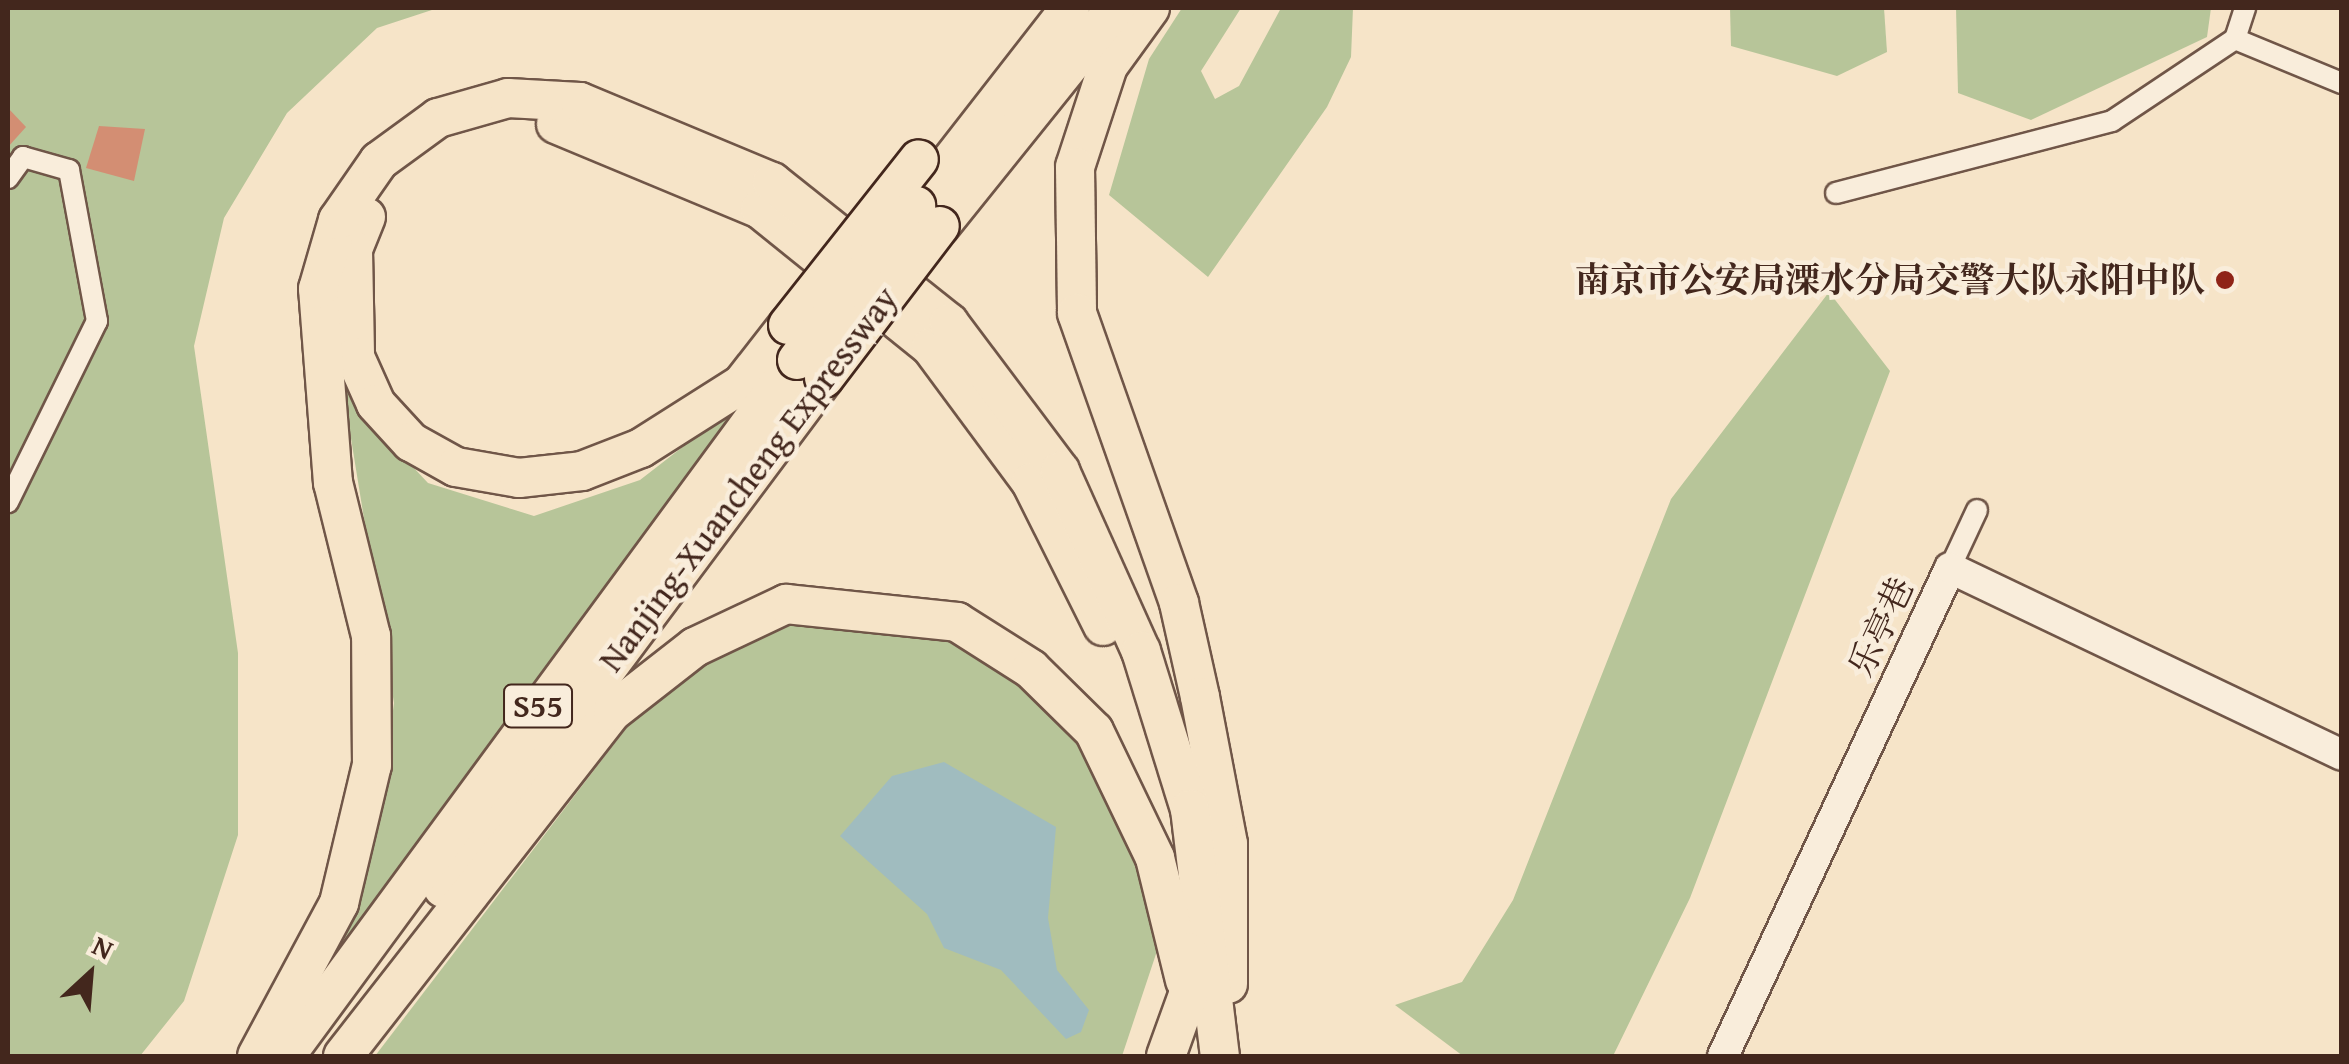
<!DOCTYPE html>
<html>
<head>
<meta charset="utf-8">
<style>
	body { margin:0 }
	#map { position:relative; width:2349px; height:1064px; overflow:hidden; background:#f6e4c8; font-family:"Gentium Book Plus","Noto Serif SC",serif }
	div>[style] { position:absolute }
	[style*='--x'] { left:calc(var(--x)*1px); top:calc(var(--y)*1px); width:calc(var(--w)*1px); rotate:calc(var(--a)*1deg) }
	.green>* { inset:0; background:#b7c599 }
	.water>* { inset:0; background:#a0bcbf }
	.building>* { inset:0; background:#d38e73 }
	.roads { filter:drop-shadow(2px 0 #705648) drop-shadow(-2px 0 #705648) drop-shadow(0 2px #705648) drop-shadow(0 -2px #705648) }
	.street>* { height:20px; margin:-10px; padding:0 10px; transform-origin:10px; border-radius:10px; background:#f9eddb }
	.secondary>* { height:30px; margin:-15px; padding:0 15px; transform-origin:15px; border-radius:15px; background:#f9eddb }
	.highway>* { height:38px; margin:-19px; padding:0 19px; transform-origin:19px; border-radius:19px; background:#f6e4c8 }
	.bridges { filter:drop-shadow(2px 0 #43271d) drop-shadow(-2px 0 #43271d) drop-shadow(0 2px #43271d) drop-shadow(0 -2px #43271d) }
	.highway-bridge>* { height:38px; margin:-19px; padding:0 19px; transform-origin:19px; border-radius:19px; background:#f6e4c8 }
	.dots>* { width:28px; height:28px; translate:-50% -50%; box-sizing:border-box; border:5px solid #f9eddb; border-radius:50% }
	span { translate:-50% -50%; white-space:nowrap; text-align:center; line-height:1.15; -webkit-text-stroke:9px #f9eddb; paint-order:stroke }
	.shield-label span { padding:2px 8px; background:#f9eddb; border:2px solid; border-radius:8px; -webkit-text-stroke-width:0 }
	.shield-label { font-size:32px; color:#43271d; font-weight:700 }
	.poi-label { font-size:35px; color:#43271d; font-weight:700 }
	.right { translate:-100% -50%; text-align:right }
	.street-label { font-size:35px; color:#43271d }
	.frame { position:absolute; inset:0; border:10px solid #43271d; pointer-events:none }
	.north { position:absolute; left:40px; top:924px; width:100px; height:100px; -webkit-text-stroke:8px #f9eddb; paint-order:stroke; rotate:26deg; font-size:28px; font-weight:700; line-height:40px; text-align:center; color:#43271d }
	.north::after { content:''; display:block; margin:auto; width:35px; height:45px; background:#43271d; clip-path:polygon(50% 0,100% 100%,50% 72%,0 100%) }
</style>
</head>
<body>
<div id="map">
	<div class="green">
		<div style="clip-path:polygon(8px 8px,438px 8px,377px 28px,287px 113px,224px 218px,194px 346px,238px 653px,238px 835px,184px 1001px,140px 1056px,8px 1056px)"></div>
		<div style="clip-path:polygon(1182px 8px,1241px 8px,1201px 71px,1215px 99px,1239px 86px,1281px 8px,1353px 8px,1351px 57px,1327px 107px,1208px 277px,1109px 195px,1149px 59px)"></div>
		<div style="clip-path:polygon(1730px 8px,1884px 8px,1887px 52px,1837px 76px,1731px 46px)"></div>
		<div style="clip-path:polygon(1956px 8px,2211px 8px,2207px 37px,2031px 120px,1958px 93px)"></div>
		<div style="clip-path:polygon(1829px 292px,1890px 371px,1690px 898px,1613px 1056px,1463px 1056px,1395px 1005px,1462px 982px,1513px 900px,1671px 499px)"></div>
		<div style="clip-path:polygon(334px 334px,352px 402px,428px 483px,534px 516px,640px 480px,742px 401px,340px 953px,377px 828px,394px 703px)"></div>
		<div style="clip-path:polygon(818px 621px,884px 621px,962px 642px,1026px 681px,1094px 755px,1163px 933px,1122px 1056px,375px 1056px,634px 718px,748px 632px)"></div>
	</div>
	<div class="water">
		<div style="clip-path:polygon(944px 762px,1056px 827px,1048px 918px,1057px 970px,1089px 1010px,1081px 1032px,1066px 1039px,1001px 970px,944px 948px,927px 914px,840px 836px,892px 776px)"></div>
	</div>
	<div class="building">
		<div style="clip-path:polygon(8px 108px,26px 127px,8px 147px)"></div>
		<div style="clip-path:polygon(99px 126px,145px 129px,134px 181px,86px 168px)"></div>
	</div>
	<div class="roads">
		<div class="street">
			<div style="--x:2235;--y:39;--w:33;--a:-72"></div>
			<div style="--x:8;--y:178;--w:26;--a:-54"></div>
			<div style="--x:23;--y:157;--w:48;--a:15.8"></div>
			<div style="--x:69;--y:170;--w:154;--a:79.5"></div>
			<div style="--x:97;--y:321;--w:202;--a:116.2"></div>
			<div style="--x:1836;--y:193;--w:285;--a:-14.6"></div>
			<div style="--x:2112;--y:121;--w:148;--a:-33.7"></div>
			<div style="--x:2235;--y:39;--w:116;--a:22.4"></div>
			<div style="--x:1950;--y:568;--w:64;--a:-65"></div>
		</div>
		<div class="secondary">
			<div style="--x:1723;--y:1056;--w:538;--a:-65.05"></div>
			<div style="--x:1950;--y:568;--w:434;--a:25.5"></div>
		</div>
		<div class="highway">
			<div style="--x:1150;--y:8;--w:72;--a:125.9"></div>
			<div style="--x:1108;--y:66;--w:106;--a:108.1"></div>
			<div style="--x:1075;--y:167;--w:146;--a:89.2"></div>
			<div style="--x:1077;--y:313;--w:307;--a:70.6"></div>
			<div style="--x:1179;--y:603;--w:96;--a:77.4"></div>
			<div style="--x:1200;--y:697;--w:150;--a:79.2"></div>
			<div style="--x:1228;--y:844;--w:140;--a:90"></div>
			<div style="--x:556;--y:124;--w:221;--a:22.6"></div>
			<div style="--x:760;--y:209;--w:220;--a:38.9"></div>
			<div style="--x:931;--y:347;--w:168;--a:53.5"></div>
			<div style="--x:1031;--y:482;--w:161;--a:63.4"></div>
			<div style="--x:916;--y:206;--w:251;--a:-52.1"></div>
			<div style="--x:366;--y:217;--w:35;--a:112"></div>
			<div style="--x:353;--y:250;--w:107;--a:88.9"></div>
			<div style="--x:355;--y:357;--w:51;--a:65.9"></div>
			<div style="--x:376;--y:404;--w:52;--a:47.4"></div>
			<div style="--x:411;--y:442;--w:51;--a:29.1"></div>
			<div style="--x:456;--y:467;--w:64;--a:9.9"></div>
			<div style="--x:519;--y:478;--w:63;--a:-6.3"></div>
			<div style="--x:582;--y:471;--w:63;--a:-21.3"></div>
			<div style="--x:641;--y:448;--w:120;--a:-32.4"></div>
			<div style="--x:742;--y:384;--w:75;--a:-52.1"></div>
			<div style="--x:940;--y:226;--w:280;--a:-51.2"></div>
			<div style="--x:443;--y:888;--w:637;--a:-53.24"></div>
			<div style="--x:289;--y:1051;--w:858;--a:-53.68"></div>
			<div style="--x:257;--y:1056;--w:174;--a:-61.8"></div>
			<div style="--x:339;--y:903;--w:142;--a:-76.6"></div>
			<div style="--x:372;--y:765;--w:129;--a:-90.4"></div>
			<div style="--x:371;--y:636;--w:158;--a:-103.9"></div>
			<div style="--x:333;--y:483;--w:195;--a:-94.4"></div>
			<div style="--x:318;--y:289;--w:72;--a:-73.8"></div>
			<div style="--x:338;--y:220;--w:72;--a:-55.2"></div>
			<div style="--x:379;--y:161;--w:73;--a:-36.1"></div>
			<div style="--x:438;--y:118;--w:73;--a:-15.9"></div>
			<div style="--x:508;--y:98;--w:72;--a:3.2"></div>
			<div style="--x:580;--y:102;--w:208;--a:22.6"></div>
			<div style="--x:772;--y:182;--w:226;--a:38.5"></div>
			<div style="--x:949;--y:323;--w:185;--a:53.1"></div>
			<div style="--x:1060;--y:471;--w:197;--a:65.8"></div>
			<div style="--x:1141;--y:651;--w:165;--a:72.8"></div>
			<div style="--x:1190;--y:809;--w:249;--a:83.1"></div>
			<div style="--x:343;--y:1056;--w:438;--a:-52"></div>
			<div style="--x:613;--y:711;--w:104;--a:-38"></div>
			<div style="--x:695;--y:647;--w:101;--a:-25.3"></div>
			<div style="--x:786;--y:604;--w:172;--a:6"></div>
			<div style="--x:957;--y:622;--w:88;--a:32.4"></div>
			<div style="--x:1031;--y:669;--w:88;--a:44.5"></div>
			<div style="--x:1094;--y:731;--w:141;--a:64.3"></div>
			<div style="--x:1155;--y:858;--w:126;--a:76.2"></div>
			<div style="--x:1166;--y:1056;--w:65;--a:-70.2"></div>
			<div style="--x:1188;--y:995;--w:43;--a:-90"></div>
		</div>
	</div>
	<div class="bridges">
		<div class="highway-bridge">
			<div style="--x:788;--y:325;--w:211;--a:-51.7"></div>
			<div style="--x:797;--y:360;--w:195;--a:-52.3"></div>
			<div style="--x:824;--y:378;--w:191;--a:-52.7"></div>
		</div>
	</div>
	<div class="dots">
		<div style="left:2225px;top:280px;background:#8f2418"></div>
	</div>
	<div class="shield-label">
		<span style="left:538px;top:706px">S55</span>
	</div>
	<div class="poi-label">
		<span class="right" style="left:2205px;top:280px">南京市公安局溧水分局交警大队永阳中队</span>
	</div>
	<div class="street-label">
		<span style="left:748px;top:479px;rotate:-53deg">Nanjing-Xuancheng Expressway</span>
		<span style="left:1881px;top:627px;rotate:-65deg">乐亭巷</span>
	</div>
	<div class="frame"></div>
	<div class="north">N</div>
</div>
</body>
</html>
